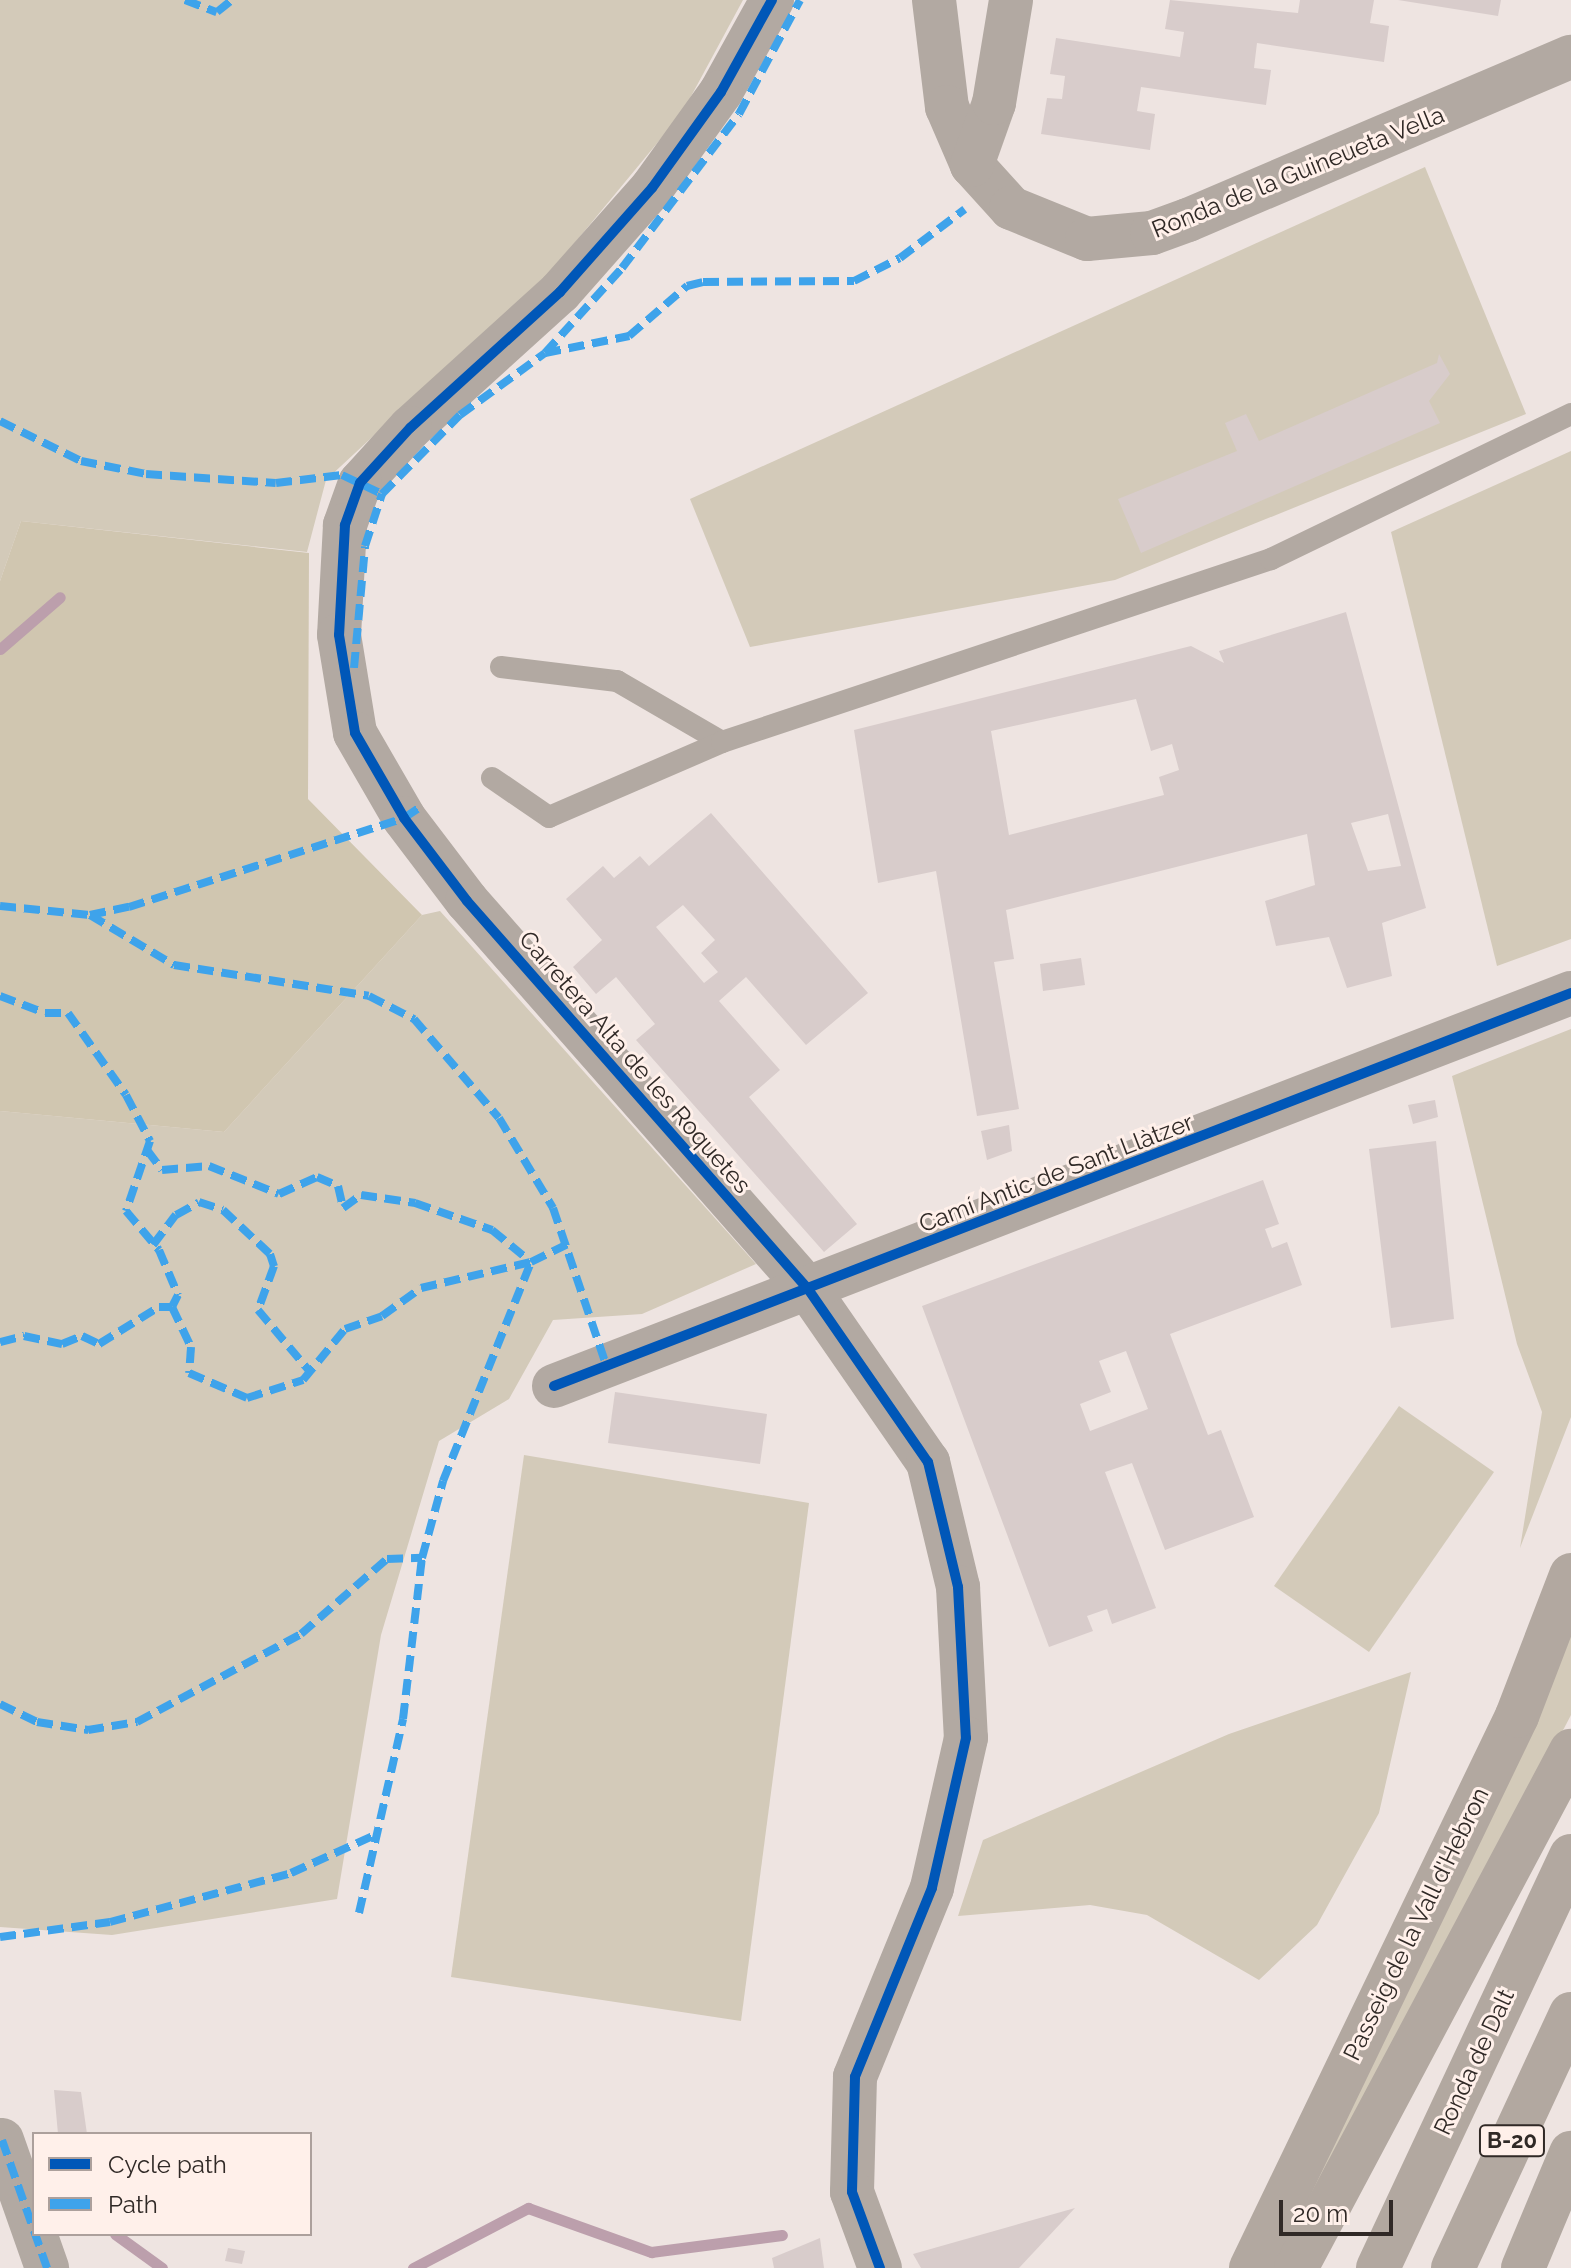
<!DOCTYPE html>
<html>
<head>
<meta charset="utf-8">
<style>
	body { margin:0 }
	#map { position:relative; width:1571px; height:2268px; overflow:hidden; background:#eee4e1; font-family:Raleway,sans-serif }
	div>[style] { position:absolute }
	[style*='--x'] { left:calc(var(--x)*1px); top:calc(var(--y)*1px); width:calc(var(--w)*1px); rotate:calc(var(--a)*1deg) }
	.green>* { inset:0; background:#d3cab9 }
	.forest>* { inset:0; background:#d0c6b0 }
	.stream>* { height:11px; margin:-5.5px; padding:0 5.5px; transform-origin:5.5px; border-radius:5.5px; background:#bc9fac }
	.building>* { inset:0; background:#d8cccb }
	.lane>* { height:22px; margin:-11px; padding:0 11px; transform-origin:11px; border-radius:11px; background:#b2a9a2 }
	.street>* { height:44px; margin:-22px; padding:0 22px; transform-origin:22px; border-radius:22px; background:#b2a9a2 }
	.secondary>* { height:44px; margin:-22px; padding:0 22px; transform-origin:22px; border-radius:22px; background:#b2a8a0 }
	.highway>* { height:44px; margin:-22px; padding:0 22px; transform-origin:22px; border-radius:22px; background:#b2a8a0 }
	.quiet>* { height:8px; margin-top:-4px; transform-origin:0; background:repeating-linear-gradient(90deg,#3ea3eb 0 16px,transparent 0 24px) }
	.cycleway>* { height:10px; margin:-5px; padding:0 5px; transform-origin:5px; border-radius:5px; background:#0057b8 }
	span { translate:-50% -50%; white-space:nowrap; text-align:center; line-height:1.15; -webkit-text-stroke:6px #fff0ea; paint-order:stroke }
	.shield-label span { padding:2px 6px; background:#fff0ea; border:2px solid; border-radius:6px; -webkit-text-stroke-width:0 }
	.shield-label { font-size:22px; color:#302926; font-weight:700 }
	.street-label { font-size:24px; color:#302926 }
	.legend { position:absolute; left:32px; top:2132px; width:280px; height:104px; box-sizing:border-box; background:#fff0ea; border:2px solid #aca09c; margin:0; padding:10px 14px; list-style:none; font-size:24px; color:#302926 }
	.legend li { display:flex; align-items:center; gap:16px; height:40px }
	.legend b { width:40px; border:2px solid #aca09c }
	.scale { position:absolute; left:1279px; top:2200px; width:114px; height:36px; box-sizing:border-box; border:4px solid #302926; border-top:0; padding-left:10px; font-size:24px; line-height:28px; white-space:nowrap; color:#302926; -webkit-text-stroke:6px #fff0ea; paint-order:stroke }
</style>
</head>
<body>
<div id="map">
	<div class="green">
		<div style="clip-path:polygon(0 0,743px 0,682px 113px,554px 268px,326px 480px,307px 552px,21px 521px,0 581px)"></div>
		<div style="clip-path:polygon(1425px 167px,1526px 414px,1115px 580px,750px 647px,690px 499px)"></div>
		<div style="clip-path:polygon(1571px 451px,1571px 939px,1497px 966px,1391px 532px)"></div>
		<div style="clip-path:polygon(440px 911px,756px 1264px,642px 1314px,553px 1320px,509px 1399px,439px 1441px,381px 1635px,337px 1899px,112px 1935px,0 1927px,0 1111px,224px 1132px,422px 915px)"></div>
		<div style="clip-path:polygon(1571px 1029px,1571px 1417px,1520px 1548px,1542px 1412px,1517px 1344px,1452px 1076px)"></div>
		<div style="clip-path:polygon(1399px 1406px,1494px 1472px,1369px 1652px,1274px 1586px)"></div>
		<div style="clip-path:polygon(524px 1455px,809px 1503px,741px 2021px,451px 1977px)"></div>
		<div style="clip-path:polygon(1571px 1622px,1571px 1715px,1282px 2268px,1330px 2142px)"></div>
		<div style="clip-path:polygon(1411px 1672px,1379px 1813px,1317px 1925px,1259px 1980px,1147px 1915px,1090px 1905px,958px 1916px,983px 1840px,1229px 1734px)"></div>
	</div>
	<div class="forest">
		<div style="clip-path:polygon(21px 521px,309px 553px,308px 799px,422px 915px,224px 1132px,0 1111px,0 581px)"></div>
	</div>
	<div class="stream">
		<div style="--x:0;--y:649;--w:79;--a:-40.9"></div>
		<div style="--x:115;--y:2234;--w:58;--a:35.9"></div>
		<div style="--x:413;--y:2268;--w:130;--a:-27.6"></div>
		<div style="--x:528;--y:2208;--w:131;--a:19.7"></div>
		<div style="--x:651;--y:2252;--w:132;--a:-7.4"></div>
	</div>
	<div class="building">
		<div style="clip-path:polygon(1170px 0,1298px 13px,1300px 0,1374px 0,1370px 23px,1389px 26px,1384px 62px,1257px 43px,1254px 68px,1271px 70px,1266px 105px,1141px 87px,1137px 111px,1155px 114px,1150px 150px,1041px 134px,1047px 98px,1062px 99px,1065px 76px,1050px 74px,1056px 38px,1180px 57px,1184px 32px,1165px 29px)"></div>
		<div style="clip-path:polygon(1398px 0,1501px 0,1498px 16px)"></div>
		<div style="clip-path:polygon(1439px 354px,1450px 374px,1429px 401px,1440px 423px,1141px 553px,1118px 499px,1237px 451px,1225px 423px,1246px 414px,1259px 441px,1437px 363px)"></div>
		<div style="clip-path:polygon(evenodd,1346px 612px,1426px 908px,1382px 923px,1392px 976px,1347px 988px,1329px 937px,1276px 946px,1265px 901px,1315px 885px,1307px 834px,1006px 910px,1014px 959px,994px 962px,1019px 1109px,977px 1116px,936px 871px,878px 883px,854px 730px,1191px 646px,1224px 663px,1219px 651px,1346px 612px,1136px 699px,1151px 751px,1172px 744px,1179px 770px,1159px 777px,1164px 795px,1009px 835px,991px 731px,1136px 699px,1346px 612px,1388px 814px,1401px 866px,1368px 871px,1351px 823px,1388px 814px)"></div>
		<div style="clip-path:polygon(evenodd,711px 813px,868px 993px,806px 1045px,746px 977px,719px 1001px,780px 1070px,749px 1097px,857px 1224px,824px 1252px,636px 1040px,655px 1024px,616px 977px,596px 994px,573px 967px,602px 940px,566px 899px,603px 866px,614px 878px,640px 856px,649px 866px,711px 813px,683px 905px,715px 940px,701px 953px,718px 972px,704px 983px,656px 927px,683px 905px)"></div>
		<div style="clip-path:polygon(1081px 958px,1085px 985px,1043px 991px,1040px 964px)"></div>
		<div style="clip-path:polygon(1435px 1100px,1438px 1117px,1413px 1124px,1408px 1105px)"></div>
		<div style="clip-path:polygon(1009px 1125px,1012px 1151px,987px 1160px,981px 1131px)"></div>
		<div style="clip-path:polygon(1436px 1141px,1454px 1319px,1391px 1328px,1369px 1149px)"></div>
		<div style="clip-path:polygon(evenodd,1263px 1180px,1279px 1224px,1265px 1229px,1272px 1248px,1287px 1242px,1302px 1285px,1170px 1334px,1208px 1435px,1221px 1430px,1254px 1517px,1165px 1550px,1132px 1463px,1105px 1472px,1156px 1608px,1112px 1624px,1107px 1609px,1087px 1616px,1093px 1631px,1049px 1647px,922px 1306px,1263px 1180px,1126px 1351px,1148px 1409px,1090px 1431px,1080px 1404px,1111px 1392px,1099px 1361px,1126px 1351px)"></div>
		<div style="clip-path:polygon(615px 1392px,767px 1414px,760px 1464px,608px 1443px)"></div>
		<div style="clip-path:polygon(54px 2090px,81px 2092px,87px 2134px,58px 2134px)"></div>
		<div style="clip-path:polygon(1075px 2208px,1019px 2268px,921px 2268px,913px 2254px)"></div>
		<div style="clip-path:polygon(820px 2238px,824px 2268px,774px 2268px,772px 2258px)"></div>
		<div style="clip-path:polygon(228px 2248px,245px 2251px,242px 2264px,225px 2261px)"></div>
	</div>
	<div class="lane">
		<div style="--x:501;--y:667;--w:117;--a:6.9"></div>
		<div style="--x:617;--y:681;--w:121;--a:30.2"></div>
		<div style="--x:492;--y:778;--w:69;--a:34.4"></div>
		<div style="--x:549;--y:817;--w:189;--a:-23.4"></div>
		<div style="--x:722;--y:742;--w:579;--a:-18.43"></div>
		<div style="--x:1271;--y:559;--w:333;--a:-25.8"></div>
	</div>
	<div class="street">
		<div style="--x:772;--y:0;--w:105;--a:119"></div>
		<div style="--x:721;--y:92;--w:118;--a:125.7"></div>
		<div style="--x:652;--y:188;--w:139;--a:131.5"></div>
		<div style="--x:560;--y:292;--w:202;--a:137.8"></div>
		<div style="--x:410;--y:428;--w:74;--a:132.3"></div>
		<div style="--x:360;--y:483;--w:45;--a:109.7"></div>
		<div style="--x:345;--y:525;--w:110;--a:93.1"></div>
		<div style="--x:339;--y:635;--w:99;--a:80.7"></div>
		<div style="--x:355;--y:733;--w:98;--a:60"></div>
		<div style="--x:404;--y:818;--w:104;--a:52.8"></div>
		<div style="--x:467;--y:901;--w:517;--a:48.69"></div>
		<div style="--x:808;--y:1289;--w:211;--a:55.3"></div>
		<div style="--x:928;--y:1462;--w:129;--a:76.5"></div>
		<div style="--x:958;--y:1587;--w:151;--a:87"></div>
		<div style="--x:966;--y:1738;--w:154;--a:102.8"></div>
		<div style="--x:932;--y:1888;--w:204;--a:112.2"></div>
		<div style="--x:855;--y:2077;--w:115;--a:91.5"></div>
		<div style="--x:852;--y:2192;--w:81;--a:69.8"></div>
		<div style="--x:934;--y:0;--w:108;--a:83.1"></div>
		<div style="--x:947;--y:107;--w:63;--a:66.7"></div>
		<div style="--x:972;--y:165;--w:58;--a:47.8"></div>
		<div style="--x:1011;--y:208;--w:82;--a:22.2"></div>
		<div style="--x:1087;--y:239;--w:65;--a:-5.3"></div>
		<div style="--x:1152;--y:233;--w:38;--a:-20"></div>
		<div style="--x:1188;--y:220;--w:416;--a:-23.1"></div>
		<div style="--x:972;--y:165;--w:66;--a:-70.5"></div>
		<div style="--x:994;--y:103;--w:104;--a:-80.6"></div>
		<div style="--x:554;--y:1386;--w:1090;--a:-21.13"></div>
		<div style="--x:2;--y:2140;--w:136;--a:70.6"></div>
	</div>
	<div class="secondary">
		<div style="--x:1251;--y:2268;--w:613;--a:-64.27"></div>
		<div style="--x:1517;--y:1716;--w:151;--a:-69"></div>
	</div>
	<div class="highway">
		<div style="--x:1296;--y:2268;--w:586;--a:-61.99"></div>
		<div style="--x:1378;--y:2268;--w:455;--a:-64.9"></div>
		<div style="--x:1453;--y:2268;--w:280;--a:-65.1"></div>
		<div style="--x:1523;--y:2268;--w:125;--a:-67.3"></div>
	</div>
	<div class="quiet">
		<div style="--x:185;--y:0;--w:34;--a:21"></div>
		<div style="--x:217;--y:12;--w:19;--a:-39"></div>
		<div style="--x:545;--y:353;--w:86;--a:-11.4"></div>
		<div style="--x:629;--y:336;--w:77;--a:-40.8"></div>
		<div style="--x:687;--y:286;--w:16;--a:-14"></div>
		<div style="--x:703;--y:282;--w:151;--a:-0.4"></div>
		<div style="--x:854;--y:281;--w:51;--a:-26.6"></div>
		<div style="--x:900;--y:258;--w:81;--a:-37"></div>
		<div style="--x:0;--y:421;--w:90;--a:26.3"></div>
		<div style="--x:81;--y:461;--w:66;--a:11.3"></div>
		<div style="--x:146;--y:474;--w:130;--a:4"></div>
		<div style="--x:276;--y:483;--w:66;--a:-6.9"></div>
		<div style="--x:342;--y:475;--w:44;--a:25.4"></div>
		<div style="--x:354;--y:668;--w:122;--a:-84.8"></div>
		<div style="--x:365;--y:546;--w:55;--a:-71.9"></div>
		<div style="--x:382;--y:494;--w:111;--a:-45.4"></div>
		<div style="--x:460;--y:415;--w:105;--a:-36.1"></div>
		<div style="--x:545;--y:353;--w:115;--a:-47.8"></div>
		<div style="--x:622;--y:268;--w:193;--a:-52.8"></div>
		<div style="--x:739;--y:114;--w:129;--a:-61.8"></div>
		<div style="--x:0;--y:906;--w:90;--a:5.7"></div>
		<div style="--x:90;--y:915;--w:40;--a:-12"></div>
		<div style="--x:129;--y:907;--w:289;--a:-17.9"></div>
		<div style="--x:404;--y:818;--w:23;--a:-34"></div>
		<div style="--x:90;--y:915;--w:98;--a:30.8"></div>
		<div style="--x:174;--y:965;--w:197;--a:9"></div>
		<div style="--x:369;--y:996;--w:51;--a:27.1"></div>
		<div style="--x:414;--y:1019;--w:130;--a:49.4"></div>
		<div style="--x:499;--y:1118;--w:105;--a:59"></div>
		<div style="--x:553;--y:1208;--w:166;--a:71.3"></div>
		<div style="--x:0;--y:996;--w:48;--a:20.7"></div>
		<div style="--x:45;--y:1013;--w:23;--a:0"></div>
		<div style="--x:68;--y:1013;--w:100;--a:54.7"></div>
		<div style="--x:126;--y:1095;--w:52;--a:62.4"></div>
		<div style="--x:150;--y:1141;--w:74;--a:108.9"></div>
		<div style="--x:126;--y:1211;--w:51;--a:49.8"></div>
		<div style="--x:159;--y:1250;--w:49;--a:67.1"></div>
		<div style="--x:178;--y:1295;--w:13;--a:117"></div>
		<div style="--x:147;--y:1150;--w:25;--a:53"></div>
		<div style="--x:162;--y:1170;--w:47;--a:-4.9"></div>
		<div style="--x:209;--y:1166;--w:75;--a:21.8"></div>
		<div style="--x:279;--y:1194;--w:42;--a:-24.1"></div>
		<div style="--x:317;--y:1177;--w:23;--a:23"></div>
		<div style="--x:338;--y:1186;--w:23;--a:77"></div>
		<div style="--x:343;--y:1208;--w:22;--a:-36"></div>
		<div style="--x:361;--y:1195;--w:55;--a:8.4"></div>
		<div style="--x:415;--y:1203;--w:82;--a:19.3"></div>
		<div style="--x:492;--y:1230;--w:50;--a:39.4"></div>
		<div style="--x:153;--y:1245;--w:38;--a:-53"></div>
		<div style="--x:176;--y:1215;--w:26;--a:-29"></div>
		<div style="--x:199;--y:1202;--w:25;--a:18"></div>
		<div style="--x:223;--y:1210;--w:64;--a:43.1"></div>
		<div style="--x:270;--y:1254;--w:13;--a:72"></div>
		<div style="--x:274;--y:1266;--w:47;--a:110"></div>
		<div style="--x:258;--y:1310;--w:82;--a:49.9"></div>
		<div style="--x:0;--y:1342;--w:25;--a:-14"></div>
		<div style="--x:24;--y:1336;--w:39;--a:12"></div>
		<div style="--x:62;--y:1344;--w:22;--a:-22"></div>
		<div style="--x:82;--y:1336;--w:19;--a:25"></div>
		<div style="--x:99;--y:1344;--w:70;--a:-31.7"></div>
		<div style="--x:159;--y:1307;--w:13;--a:0"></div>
		<div style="--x:172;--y:1307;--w:44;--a:64.6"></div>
		<div style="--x:191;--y:1347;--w:26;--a:94"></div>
		<div style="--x:189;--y:1373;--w:63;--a:23.3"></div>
		<div style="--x:247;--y:1398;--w:59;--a:-17.8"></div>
		<div style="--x:303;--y:1380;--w:66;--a:-50.5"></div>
		<div style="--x:345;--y:1329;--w:39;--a:-19"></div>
		<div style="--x:382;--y:1316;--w:48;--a:-35.7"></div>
		<div style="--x:421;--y:1288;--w:113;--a:-13.3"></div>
		<div style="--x:531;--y:1262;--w:43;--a:-26"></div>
		<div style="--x:0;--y:1704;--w:41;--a:25.9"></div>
		<div style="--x:37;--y:1722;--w:52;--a:8.9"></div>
		<div style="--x:88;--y:1730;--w:50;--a:-9.3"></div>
		<div style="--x:137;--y:1722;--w:186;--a:-28.2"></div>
		<div style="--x:301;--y:1634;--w:114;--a:-41.1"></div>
		<div style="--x:387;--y:1559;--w:35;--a:-2"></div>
		<div style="--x:359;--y:1913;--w:199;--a:-77.2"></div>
		<div style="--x:403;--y:1719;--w:162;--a:-83.3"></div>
		<div style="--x:422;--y:1558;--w:80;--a:-74.7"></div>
		<div style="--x:443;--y:1481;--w:236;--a:-68.1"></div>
		<div style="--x:0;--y:1937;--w:111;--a:-7.8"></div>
		<div style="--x:110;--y:1922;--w:188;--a:-15.1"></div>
		<div style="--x:291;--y:1873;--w:90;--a:-24.3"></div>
		<div style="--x:2;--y:2140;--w:136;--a:70.6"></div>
	</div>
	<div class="cycleway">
		<div style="--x:772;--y:0;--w:105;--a:119"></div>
		<div style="--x:721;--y:92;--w:118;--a:125.7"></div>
		<div style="--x:652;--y:188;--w:139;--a:131.5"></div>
		<div style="--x:560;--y:292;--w:202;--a:137.8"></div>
		<div style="--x:410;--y:428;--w:74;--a:132.3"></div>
		<div style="--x:360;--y:483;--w:45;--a:109.7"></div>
		<div style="--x:345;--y:525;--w:110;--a:93.1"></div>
		<div style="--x:339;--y:635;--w:99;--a:80.7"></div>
		<div style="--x:355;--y:733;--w:98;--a:60"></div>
		<div style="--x:404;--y:818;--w:104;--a:52.8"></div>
		<div style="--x:467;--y:901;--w:517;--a:48.69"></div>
		<div style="--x:808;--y:1289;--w:211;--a:55.3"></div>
		<div style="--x:928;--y:1462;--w:129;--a:76.5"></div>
		<div style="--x:958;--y:1587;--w:151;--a:87"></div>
		<div style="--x:966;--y:1738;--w:154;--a:102.8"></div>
		<div style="--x:932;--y:1888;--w:204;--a:112.2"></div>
		<div style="--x:855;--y:2077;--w:115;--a:91.5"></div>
		<div style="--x:852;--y:2192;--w:81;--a:69.8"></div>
		<div style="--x:554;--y:1386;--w:1090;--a:-21.13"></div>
	</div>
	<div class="shield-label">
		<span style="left:1512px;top:2141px">B-20</span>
	</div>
	<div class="street-label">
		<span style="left:1298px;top:172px;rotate:-22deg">Ronda de la Guineueta Vella</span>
		<span style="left:635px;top:1062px;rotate:49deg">Carretera Alta de les Roquetes</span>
		<span style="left:1056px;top:1173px;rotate:-21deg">Camí Antic de Sant Llàtzer</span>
		<span style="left:1416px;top:1924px;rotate:-64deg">Passeig de la Vall d'Hebron</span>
		<span style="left:1474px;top:2062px;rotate:-65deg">Ronda de Dalt</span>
	</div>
	<ul class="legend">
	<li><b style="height:10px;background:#0057b8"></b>Cycle path</li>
	<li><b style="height:10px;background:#3ea3eb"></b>Path</li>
	</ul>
	<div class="scale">20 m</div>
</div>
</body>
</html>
